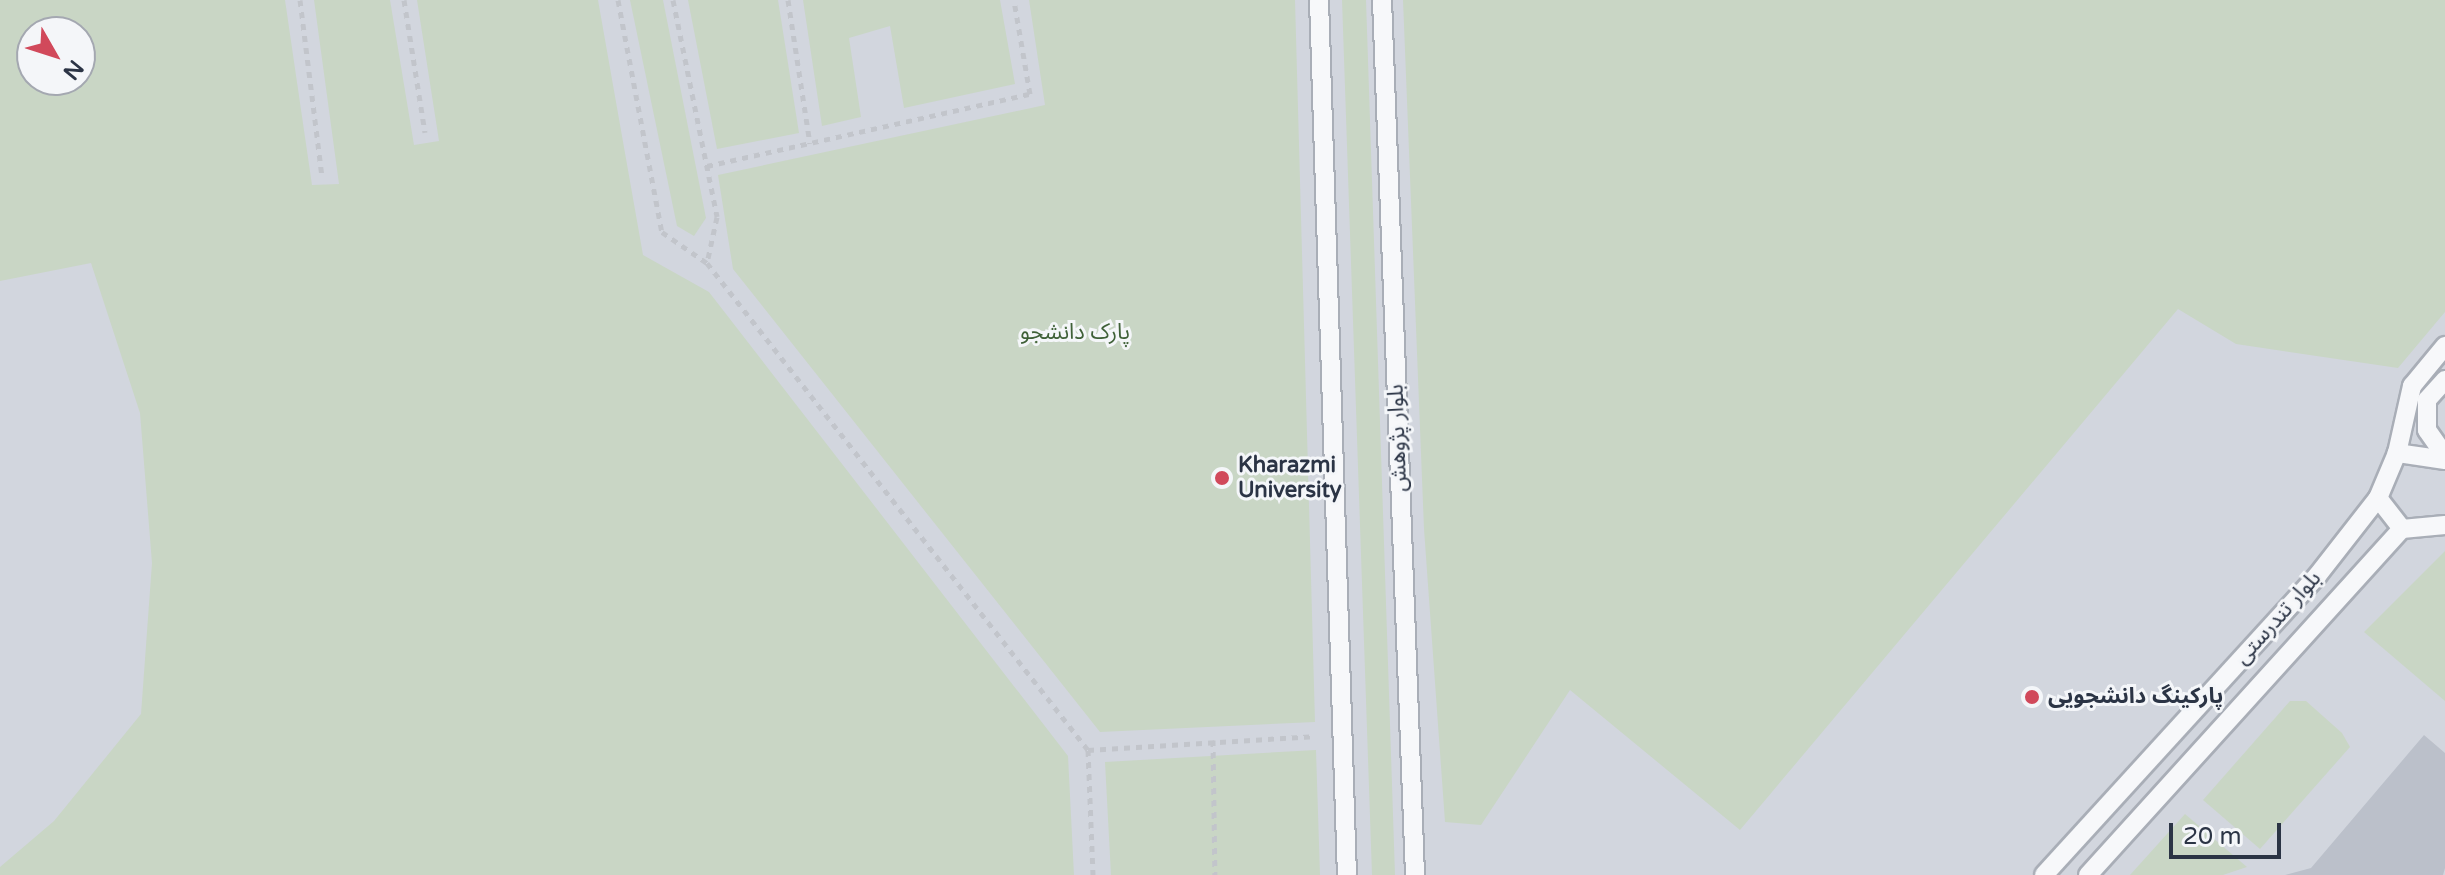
<!DOCTYPE html>
<html>
<head>
<meta charset="utf-8">
<style>
	body { margin:0 }
	#map { position:relative; width:2445px; height:875px; overflow:hidden; background:#e4e7ec; font-family:"Varela Round","Noto Sans Arabic",sans-serif }
	div>[style] { position:absolute }
	[style*='--x'] { left:calc(var(--x)*1px); top:calc(var(--y)*1px); width:calc(var(--w)*1px); rotate:calc(var(--a)*1deg) }
	.built>* { inset:0; background:#d2d6de }
	.green>* { inset:0; background:#c9d6c5 }
	.building>* { inset:0; background:#bbc0ca }
	.path>* { height:5px; margin-top:-2.5px; transform-origin:0; background:repeating-linear-gradient(90deg,#c2c5cb 0 6px,transparent 0 12px) }
	.roads { filter:drop-shadow(2px 0 #a9aeb7) drop-shadow(-2px 0 #a9aeb7) drop-shadow(0 2px #a9aeb7) drop-shadow(0 -2px #a9aeb7) }
	.service>* { height:18px; margin:-9px; padding:0 9px; transform-origin:9px; border-radius:9px; background:#f7f8fa }
	.dots>* { width:22px; height:22px; translate:-50% -50%; box-sizing:border-box; border:4px solid #f4f6f9; border-radius:50% }
	span { translate:-50% -50%; white-space:nowrap; text-align:center; line-height:1.15; -webkit-text-stroke:6px #f4f6f9; paint-order:stroke }
	.park-label { font-size:22px; color:#3f6138 }
	.street-label { font-size:22px; color:#2b3445 }
	.poi-label { font-size:22px; color:#2b3445; font-weight:700 }
	.left { translate:0 -50%; text-align:left }
	.north { position:absolute; left:16px; top:16px; width:80px; height:80px; box-sizing:border-box; background:#f4f6f9; border:2px solid #a4a8b1; border-radius:50%; rotate:129deg; font-size:22px; font-weight:700; line-height:32px; text-align:center; color:#2b3445 }
	.north::after { content:''; display:block; margin:auto; width:28px; height:36px; background:#d1495b; clip-path:polygon(50% 0,100% 100%,50% 72%,0 100%) }
	.scale { position:absolute; left:2169px; top:823px; width:112px; height:36px; box-sizing:border-box; border:4px solid #2b3445; border-top:0; padding-left:10px; font-size:24px; line-height:28px; white-space:nowrap; color:#2b3445; -webkit-text-stroke:6px #f4f6f9; paint-order:stroke }
</style>
</head>
<body>
<div id="map">
	<div class="built">
		<div style="clip-path:polygon(evenodd,0 0,2445px 0,2445px 875px,0 875px,0 0,32px 32px,80px 32px,80px 80px,32px 80px,32px 32px)"></div>
	</div>
	<div class="green">
		<div style="clip-path:polygon(evenodd,0 0,285px 0,312px 185px,339px 184px,314px 0,390px 0,414px 145px,439px 141px,417px 0,598px 0,643px 255px,709px 292px,1068px 756px,1074px 875px,0 875px,0 867px,54px 821px,141px 714px,152px 563px,140px 413px,91px 263px,0 281px,0 0,32px 32px,80px 32px,80px 80px,32px 80px,32px 32px)"></div>
		<div style="clip-path:polygon(630px 0,663px 0,706px 218px,694px 236px,677px 226px)"></div>
		<div style="clip-path:polygon(688px 0,778px 0,799px 133px,717px 149px)"></div>
		<div style="clip-path:polygon(803px 0,1000px 0,1015px 84px,904px 108px,890px 26px,849px 38px,861px 117px,822px 126px)"></div>
		<div style="clip-path:polygon(1029px 0,1295px 0,1315px 722px,1100px 732px,733px 269px,718px 175px,1045px 105px)"></div>
		<div style="clip-path:polygon(1342px 0,1366px 0,1395px 875px,1372px 875px)"></div>
		<div style="clip-path:polygon(1403px 0,2445px 0,2445px 312px,2398px 368px,2236px 344px,2178px 309px,1740px 830px,1570px 690px,1481px 825px,1445px 822px,1424px 529px)"></div>
		<div style="clip-path:polygon(2445px 551px,2445px 701px,2364px 632px)"></div>
		<div style="clip-path:polygon(2290px 701px,2306px 701px,2342px 733px,2350px 747px,2260px 849px,2203px 800px)"></div>
		<div style="clip-path:polygon(1316px 750px,1320px 875px,1111px 875px,1105px 762px)"></div>
		<div style="clip-path:polygon(2185px 814px,2247px 867px,2223px 875px,2130px 875px)"></div>
	</div>
	<div class="building">
		<div style="clip-path:polygon(2424px 735px,2445px 753px,2445px 868px,2443px 875px,2285px 875px,2311px 868px)"></div>
	</div>
	<div class="path">
		<div style="--x:300;--y:0;--w:177;--a:82.9"></div>
		<div style="--x:404;--y:0;--w:134;--a:81"></div>
		<div style="--x:618;--y:0;--w:236;--a:79.3"></div>
		<div style="--x:662;--y:232;--w:55;--a:34.6"></div>
		<div style="--x:707;--y:263;--w:618;--a:51.96"></div>
		<div style="--x:1088;--y:750;--w:125;--a:87.7"></div>
		<div style="--x:673;--y:0;--w:221;--a:78.5"></div>
		<div style="--x:717;--y:217;--w:47;--a:102.3"></div>
		<div style="--x:788;--y:0;--w:145;--a:81.3"></div>
		<div style="--x:707;--y:166;--w:331;--a:-12.6"></div>
		<div style="--x:1030;--y:94;--w:95;--a:-99.7"></div>
		<div style="--x:1213;--y:740;--w:135;--a:89.2"></div>
		<div style="--x:1088;--y:750;--w:226;--a:-3.5"></div>
	</div>
	<div class="roads">
		<div class="service">
			<div style="--x:1319;--y:0;--w:875;--a:88.17"></div>
			<div style="--x:1382;--y:0;--w:876;--a:87.84"></div>
			<div style="--x:2445;--y:380;--w:27;--a:132"></div>
			<div style="--x:2427;--y:400;--w:30;--a:90"></div>
			<div style="--x:2427;--y:430;--w:32;--a:55"></div>
			<div style="--x:2397;--y:453;--w:69;--a:-77.4"></div>
			<div style="--x:2412;--y:386;--w:52;--a:-50.5"></div>
			<div style="--x:2445;--y:460;--w:49;--a:-171.7"></div>
			<div style="--x:2397;--y:453;--w:49;--a:112.9"></div>
			<div style="--x:2378;--y:498;--w:39;--a:52"></div>
			<div style="--x:2402;--y:529;--w:43;--a:-5.3"></div>
			<div style="--x:2044;--y:875;--w:405;--a:-47.6"></div>
			<div style="--x:2317;--y:576;--w:99;--a:-52"></div>
			<div style="--x:2088;--y:875;--w:467;--a:-47.8"></div>
		</div>
	</div>
	<div class="dots">
		<div style="left:1222px;top:478px;background:#d1495b"></div>
		<div style="left:2032px;top:697px;background:#d1495b"></div>
	</div>
	<div class="park-label">
		<span style="left:1075px;top:333px">پارک دانشجو</span>
	</div>
	<div class="street-label">
		<span style="left:1398px;top:438px;rotate:-92deg">بلوار پژوهش</span>
		<span style="left:2278px;top:618px;rotate:-48deg">بلوار تندرستی</span>
	</div>
	<div class="poi-label">
		<span class="left" style="left:1238px;top:478px">Kharazmi<br>University</span>
		<span class="left" style="left:2048px;top:697px">پارکینگ دانشجویی</span>
	</div>
	<div class="north">N</div>
	<div class="scale">20 m</div>
</div>
</body>
</html>
